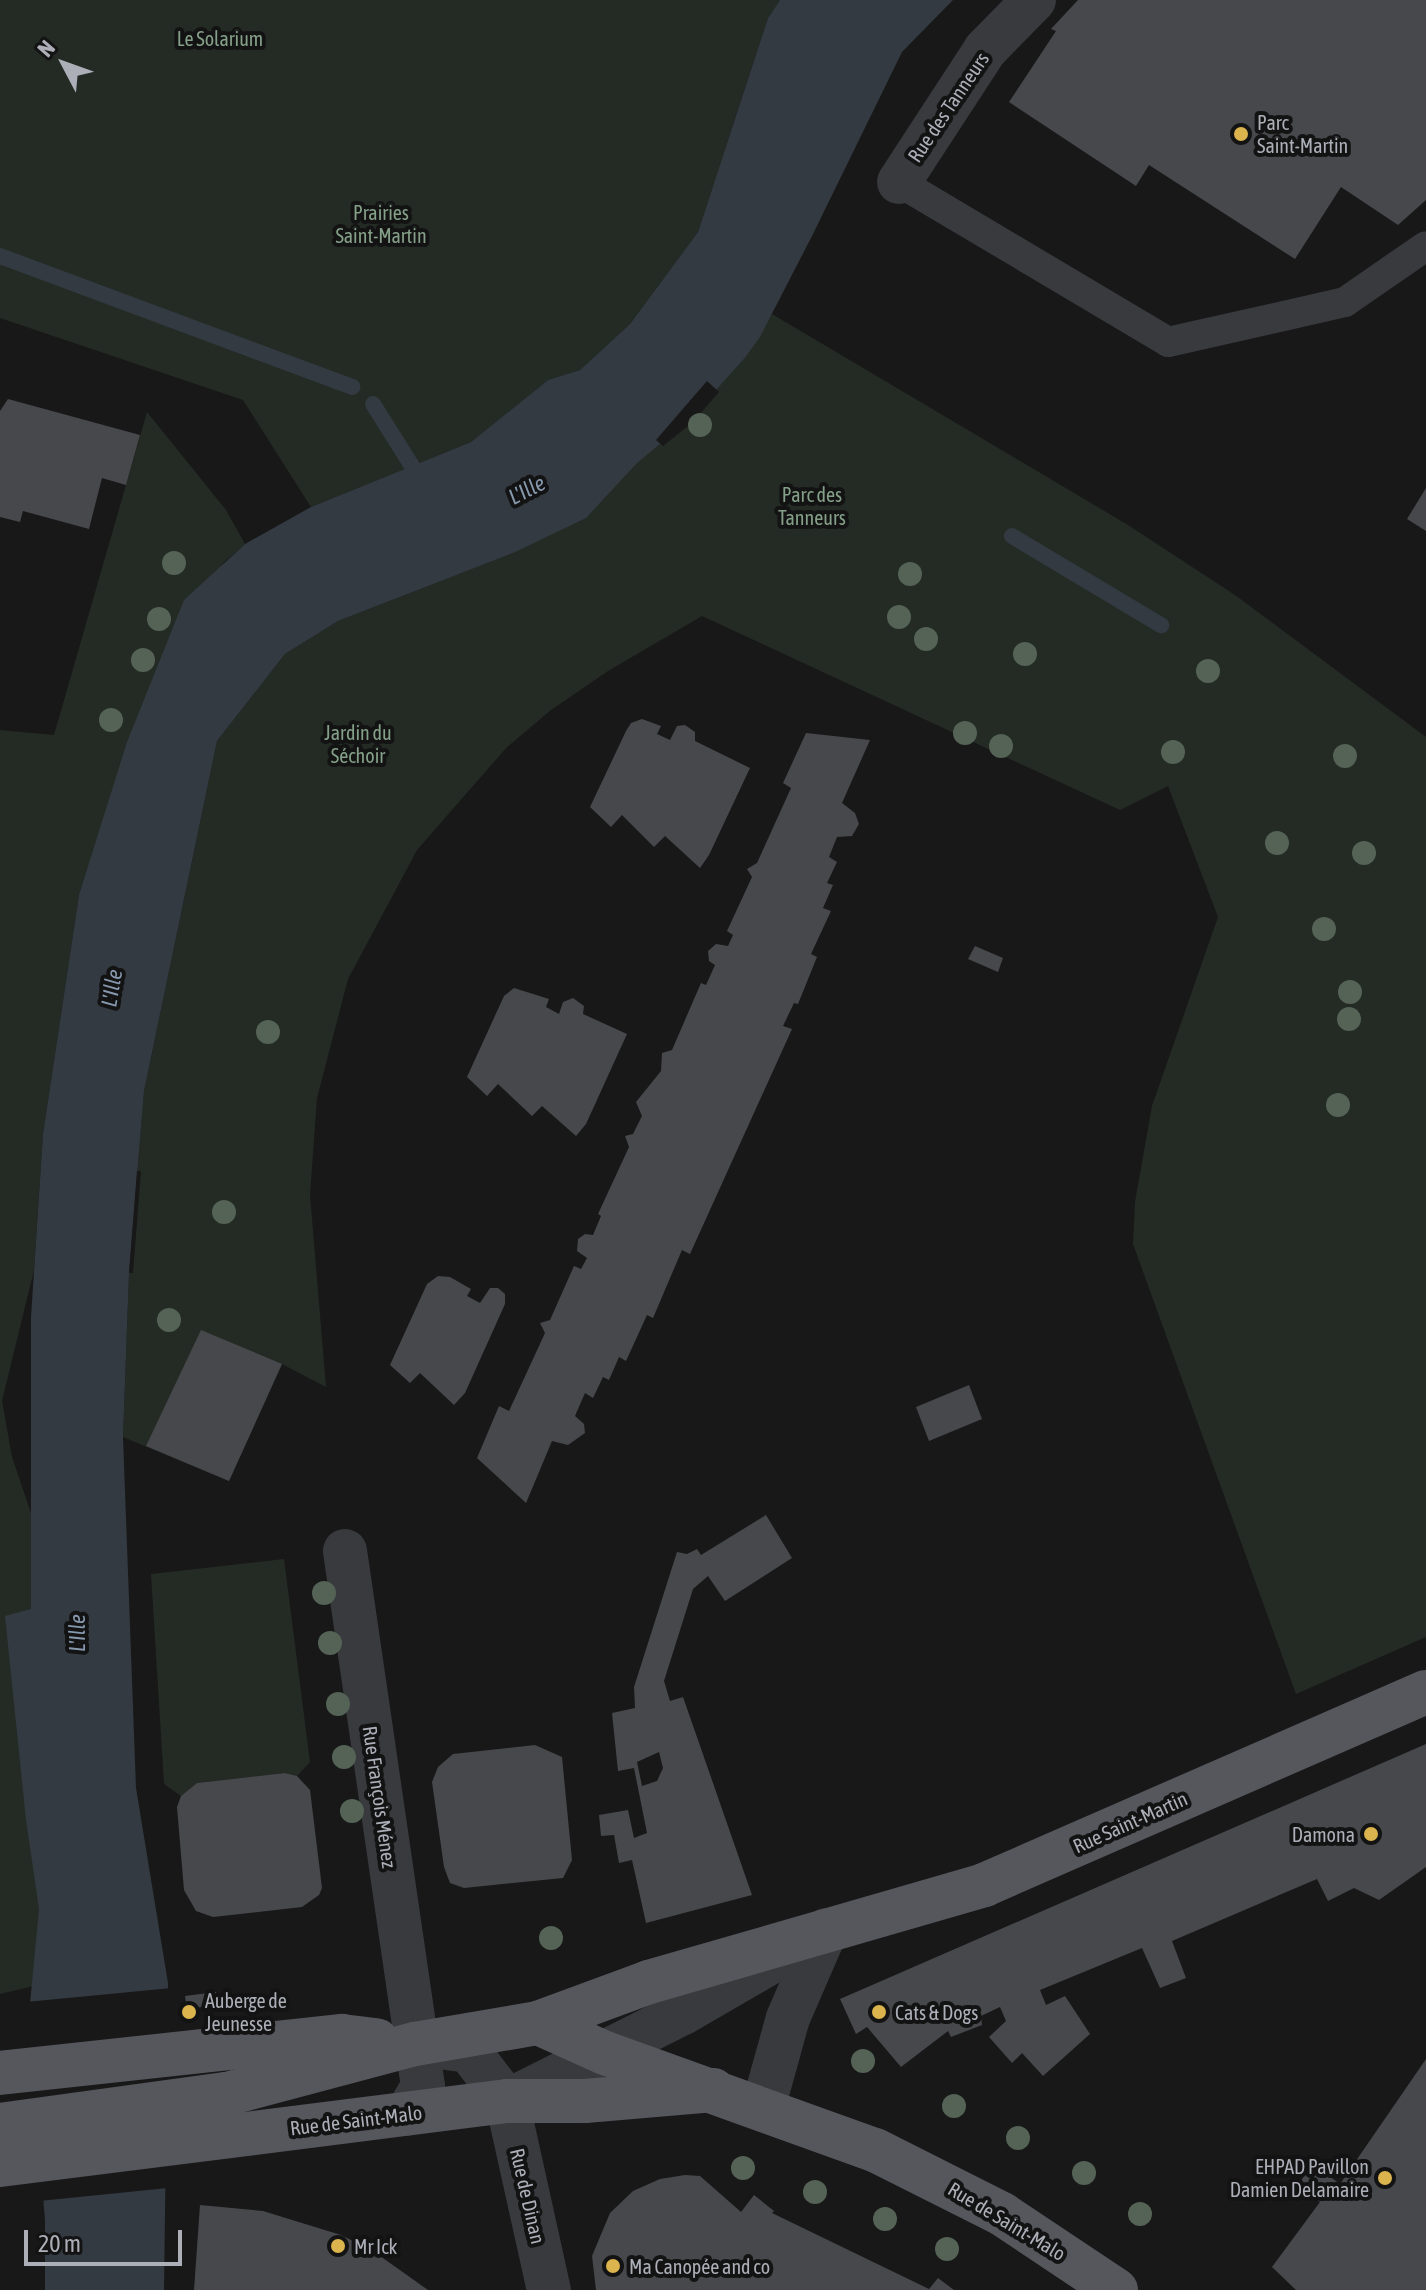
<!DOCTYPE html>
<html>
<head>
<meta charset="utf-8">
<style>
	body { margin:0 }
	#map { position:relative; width:1426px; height:2290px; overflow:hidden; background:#181819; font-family:"Asap Condensed",sans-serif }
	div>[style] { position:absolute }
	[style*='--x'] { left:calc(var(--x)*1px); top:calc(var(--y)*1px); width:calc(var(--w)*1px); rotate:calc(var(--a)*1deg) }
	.green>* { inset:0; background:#242b25 }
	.water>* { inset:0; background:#333a41 }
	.pier>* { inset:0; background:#181819 }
	.stream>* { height:16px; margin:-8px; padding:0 8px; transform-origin:8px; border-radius:8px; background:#333a41 }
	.building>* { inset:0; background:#47484b }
	.service>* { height:30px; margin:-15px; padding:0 15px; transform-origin:15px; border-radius:15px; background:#393a3e }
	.minor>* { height:44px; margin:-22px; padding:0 22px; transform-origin:22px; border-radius:22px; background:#393a3e }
	.tertiary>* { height:44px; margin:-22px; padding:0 22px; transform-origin:22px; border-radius:22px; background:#393a3e }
	.primary>* { height:44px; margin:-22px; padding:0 22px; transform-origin:22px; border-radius:22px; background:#56575d }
	.trees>* { width:24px; height:24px; margin:-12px; border-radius:50%; background:#546356 }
	.dots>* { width:22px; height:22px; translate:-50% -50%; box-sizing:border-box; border:4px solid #131314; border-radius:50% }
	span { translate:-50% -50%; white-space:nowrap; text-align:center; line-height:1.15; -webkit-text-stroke:8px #131314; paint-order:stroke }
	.park-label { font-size:20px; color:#85a088 }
	.street-label { font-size:20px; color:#acafb7 }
	.poi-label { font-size:20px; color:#acafb7 }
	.left { translate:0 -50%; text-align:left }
	.right { translate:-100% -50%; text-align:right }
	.water-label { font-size:22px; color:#8799ae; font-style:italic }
	.north { position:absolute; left:24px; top:24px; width:80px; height:80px; -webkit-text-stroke:6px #131314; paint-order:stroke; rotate:311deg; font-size:22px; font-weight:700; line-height:32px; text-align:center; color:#acafb7 }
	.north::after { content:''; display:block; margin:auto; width:28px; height:36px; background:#acafb7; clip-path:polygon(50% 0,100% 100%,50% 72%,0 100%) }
	.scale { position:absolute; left:24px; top:2230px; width:158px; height:36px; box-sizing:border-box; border:4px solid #acafb7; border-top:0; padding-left:10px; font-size:24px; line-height:28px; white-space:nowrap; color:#acafb7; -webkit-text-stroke:6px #131314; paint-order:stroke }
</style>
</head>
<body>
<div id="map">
	<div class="green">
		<div style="clip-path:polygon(0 0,780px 0,768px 18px,698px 232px,630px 324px,580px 370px,548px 380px,471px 442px,311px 507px,243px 400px,0 318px)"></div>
		<div style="clip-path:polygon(772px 314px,1128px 525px,1235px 595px,1426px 737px,1426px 1637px,1296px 1694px,1133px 1244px,1135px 1202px,1152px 1106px,1218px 917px,1168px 786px,1120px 810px,702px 616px,608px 671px,551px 710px,507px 747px,417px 850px,348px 979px,317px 1098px,310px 1195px,326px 1387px,282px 1364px,229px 1481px,123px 1437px,129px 1273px,144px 1091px,217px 741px,285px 654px,338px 621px,513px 553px,637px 462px,690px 419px,744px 359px)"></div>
		<div style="clip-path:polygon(147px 412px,226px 510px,245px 544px,223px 563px,79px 895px,43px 1134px,34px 1270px,2px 1401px,12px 1457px,50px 1569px,42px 1984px,0 1994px,0 730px,54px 735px)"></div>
		<div style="clip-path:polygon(284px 1559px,310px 1762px,297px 1776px,285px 1773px,197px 1783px,181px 1796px,164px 1784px,151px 1574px)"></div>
	</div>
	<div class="water">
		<div style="clip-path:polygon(780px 0,953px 0,902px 52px,813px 234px,760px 337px,744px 359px,690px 419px,637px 463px,586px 518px,513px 553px,338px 621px,285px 654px,217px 741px,144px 1091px,129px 1273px,123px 1437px,136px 1788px,168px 1983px,164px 2290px,45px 2290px,45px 2221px,29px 2014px,39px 1909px,26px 1820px,5px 1616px,31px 1609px,31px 1317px,43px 1134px,79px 895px,127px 742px,184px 600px,245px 544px,311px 507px,471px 442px,548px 380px,580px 370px,630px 324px,698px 232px,768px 18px)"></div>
	</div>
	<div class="pier">
		<div style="clip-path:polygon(707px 381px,719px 392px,693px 422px,663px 446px,656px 440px)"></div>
		<div style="clip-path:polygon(137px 1171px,141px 1171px,133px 1273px,129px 1273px)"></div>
		<div style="clip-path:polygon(172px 1988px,168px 2188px,39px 2201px,26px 2002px)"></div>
	</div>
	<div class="stream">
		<div style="--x:0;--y:256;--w:376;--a:20.4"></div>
		<div style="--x:373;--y:404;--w:98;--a:57.9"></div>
		<div style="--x:1012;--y:536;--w:174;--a:30.9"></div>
	</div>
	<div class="building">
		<div style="clip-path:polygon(1078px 0,1426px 0,1426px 200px,1398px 225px,1341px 187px,1295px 259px,1149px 165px,1136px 186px,1009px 102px,1056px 31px,1051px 29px)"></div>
		<div style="clip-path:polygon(8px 399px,140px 435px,126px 485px,102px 478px,89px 529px,23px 511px,20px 522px,0 517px,0 411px)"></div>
		<div style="clip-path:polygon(1426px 488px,1426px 531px,1407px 519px)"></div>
		<div style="clip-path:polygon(642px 719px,661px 726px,657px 734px,670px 740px,677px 726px,685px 725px,695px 732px,695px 741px,750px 768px,709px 855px,700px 868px,665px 836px,654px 847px,622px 815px,611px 827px,590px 807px,626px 731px,631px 723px)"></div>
		<div style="clip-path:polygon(806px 733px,870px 740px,842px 803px,855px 813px,859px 824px,852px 836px,837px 837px,829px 857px,837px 862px,827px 883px,833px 885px,823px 908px,831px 911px,811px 954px,817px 957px,798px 1004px,794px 1003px,783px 1026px,792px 1029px,690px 1254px,682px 1250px,653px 1318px,647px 1315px,626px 1361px,619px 1357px,609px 1380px,603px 1377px,593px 1398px,585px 1393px,575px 1416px,584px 1424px,585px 1433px,568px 1445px,552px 1441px,526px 1503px,477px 1458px,499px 1406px,509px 1411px,545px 1333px,540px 1323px,550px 1320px,574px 1266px,581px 1269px,587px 1258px,577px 1251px,578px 1239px,585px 1234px,593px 1235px,601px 1216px,598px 1214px,629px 1147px,625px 1136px,633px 1134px,642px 1116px,636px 1102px,661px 1071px,662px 1053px,672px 1050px,701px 983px,706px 985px,715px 965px,709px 961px,708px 951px,716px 944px,728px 946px,733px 935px,727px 931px,752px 877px,747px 869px,757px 863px,791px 788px,783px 783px)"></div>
		<div style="clip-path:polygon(975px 946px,1003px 958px,998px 972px,968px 959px)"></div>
		<div style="clip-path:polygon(514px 988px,549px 999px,546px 1007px,559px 1014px,563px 1002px,573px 998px,584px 1006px,583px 1014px,627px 1034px,586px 1124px,576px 1136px,542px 1106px,532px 1116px,498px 1084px,487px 1096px,467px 1077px,504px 996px)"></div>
		<div style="clip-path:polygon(438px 1276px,450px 1277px,471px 1289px,467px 1296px,480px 1303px,490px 1288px,498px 1288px,505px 1294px,505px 1304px,465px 1393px,454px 1405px,420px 1373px,410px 1383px,390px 1365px,427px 1284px)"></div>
		<div style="clip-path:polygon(201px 1330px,282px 1364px,229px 1481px,146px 1446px)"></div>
		<div style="clip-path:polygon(969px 1385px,982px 1419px,929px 1441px,916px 1407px)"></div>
		<div style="clip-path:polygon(evenodd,766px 1515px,792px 1558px,725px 1601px,708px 1576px,693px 1589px,664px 1681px,670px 1701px,683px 1697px,752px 1895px,646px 1923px,632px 1860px,619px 1863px,614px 1835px,601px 1836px,599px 1815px,628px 1810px,634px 1838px,647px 1833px,634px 1768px,618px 1771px,612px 1713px,635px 1708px,634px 1687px,677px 1552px,687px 1554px,697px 1549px,701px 1555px,766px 1515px,659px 1752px,663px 1768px,657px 1781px,642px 1786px,637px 1762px,659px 1752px)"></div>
		<div style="clip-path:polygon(1426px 1744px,1426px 1867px,1379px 1900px,1354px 1888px,1328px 1901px,1317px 1879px,1172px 1941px,1186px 1978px,1160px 1988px,1142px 1948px,1040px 1990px,1046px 2005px,1065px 1996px,1090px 2034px,1043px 2076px,1022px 2053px,1012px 2063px,989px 2037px,1006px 2021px,1000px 2007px,981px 2016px,982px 2025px,951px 2037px,948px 2031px,901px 2067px,867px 2027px,856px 2034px,840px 1999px)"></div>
		<div style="clip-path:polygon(535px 1745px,562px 1757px,572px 1860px,563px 1878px,464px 1888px,450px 1883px,444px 1867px,432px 1782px,438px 1767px,453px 1754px)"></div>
		<div style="clip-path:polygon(285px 1773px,297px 1776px,310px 1790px,322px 1888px,319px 1895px,302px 1907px,213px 1917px,196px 1911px,184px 1890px,177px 1807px,181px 1796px,197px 1783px)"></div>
		<div style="clip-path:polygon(216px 1992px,217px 2005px,187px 2009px,185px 1996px)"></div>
		<div style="clip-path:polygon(1426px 2059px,1426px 2290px,1296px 2290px,1272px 2267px,1320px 2202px,1298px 2188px,1305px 2173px,1315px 2166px,1340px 2184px)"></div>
		<div style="clip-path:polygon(685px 2175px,700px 2176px,741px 2212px,754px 2195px,774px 2211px,772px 2213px,929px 2289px,938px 2278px,954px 2290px,596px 2290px,592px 2256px,610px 2213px,633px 2191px,660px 2179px)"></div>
		<div style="clip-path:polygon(200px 2205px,263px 2211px,341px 2235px,373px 2251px,428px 2290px,194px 2290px)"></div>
	</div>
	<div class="service">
		<div style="--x:899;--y:182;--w:313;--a:30.7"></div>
		<div style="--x:1168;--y:342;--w:181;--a:-12.7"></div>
		<div style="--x:1345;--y:302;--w:98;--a:-34.7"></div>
	</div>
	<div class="minor">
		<div style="--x:899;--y:182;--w:158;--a:-56.9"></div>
		<div style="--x:985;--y:50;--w:70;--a:-45.6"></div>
		<div style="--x:345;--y:1551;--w:541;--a:81.71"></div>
		<div style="--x:423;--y:2086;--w:32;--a:120"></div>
		<div style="--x:417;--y:2044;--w:52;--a:7.7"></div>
		<div style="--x:469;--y:2051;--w:63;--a:52.8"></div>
		<div style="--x:507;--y:2101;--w:197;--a:-26.6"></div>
		<div style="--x:683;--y:2013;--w:132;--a:-30.1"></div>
		<div style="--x:763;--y:2108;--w:93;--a:-74.5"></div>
		<div style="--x:788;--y:2018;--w:96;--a:-66.6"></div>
	</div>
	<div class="tertiary">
		<div style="--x:507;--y:2101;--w:194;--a:77.5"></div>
	</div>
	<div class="primary">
		<div style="--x:538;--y:2023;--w:73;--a:24.1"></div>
		<div style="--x:605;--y:2053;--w:287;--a:19.8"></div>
		<div style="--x:875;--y:2150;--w:142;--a:26.7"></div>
		<div style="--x:1002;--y:2214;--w:137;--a:33.7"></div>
		<div style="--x:0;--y:2073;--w:344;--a:-6.2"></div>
		<div style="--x:342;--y:2036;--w:35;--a:7"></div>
		<div style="--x:0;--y:2125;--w:229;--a:-7.8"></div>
		<div style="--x:227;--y:2094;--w:195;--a:-14.9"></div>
		<div style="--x:415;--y:2044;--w:125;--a:-9.7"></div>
		<div style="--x:538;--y:2023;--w:118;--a:-20.3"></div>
		<div style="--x:649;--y:1982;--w:349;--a:-16.1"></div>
		<div style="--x:984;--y:1885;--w:482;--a:-23.6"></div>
		<div style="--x:0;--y:2165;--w:511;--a:-7.19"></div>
		<div style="--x:507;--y:2101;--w:78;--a:0"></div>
		<div style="--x:585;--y:2101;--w:129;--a:-4.9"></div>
	</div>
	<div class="trees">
		<div style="left:700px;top:425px"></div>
		<div style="left:174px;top:563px"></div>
		<div style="left:910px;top:574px"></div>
		<div style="left:899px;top:617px"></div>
		<div style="left:159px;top:619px"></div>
		<div style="left:926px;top:639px"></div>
		<div style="left:1025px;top:654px"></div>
		<div style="left:143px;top:660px"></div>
		<div style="left:1208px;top:671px"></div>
		<div style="left:111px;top:720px"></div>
		<div style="left:965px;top:733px"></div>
		<div style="left:1001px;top:746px"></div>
		<div style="left:1173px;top:752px"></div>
		<div style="left:1345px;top:756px"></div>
		<div style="left:1277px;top:843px"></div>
		<div style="left:1364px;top:853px"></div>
		<div style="left:1324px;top:929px"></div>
		<div style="left:1350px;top:992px"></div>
		<div style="left:1349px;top:1019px"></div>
		<div style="left:268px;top:1032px"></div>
		<div style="left:1338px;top:1105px"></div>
		<div style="left:224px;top:1212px"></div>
		<div style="left:169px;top:1320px"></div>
		<div style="left:324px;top:1593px"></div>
		<div style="left:330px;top:1643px"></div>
		<div style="left:338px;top:1704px"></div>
		<div style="left:344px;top:1757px"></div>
		<div style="left:352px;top:1811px"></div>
		<div style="left:551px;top:1938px"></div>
		<div style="left:863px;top:2061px"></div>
		<div style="left:954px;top:2106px"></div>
		<div style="left:1018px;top:2138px"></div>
		<div style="left:743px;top:2168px"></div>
		<div style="left:1084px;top:2173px"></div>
		<div style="left:815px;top:2192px"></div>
		<div style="left:1140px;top:2214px"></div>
		<div style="left:885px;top:2219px"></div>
		<div style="left:947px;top:2249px"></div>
	</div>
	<div class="dots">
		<div style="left:1241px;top:134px;background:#dbb44e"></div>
		<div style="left:1371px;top:1834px;background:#dbb44e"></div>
		<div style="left:189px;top:2012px;background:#dbb44e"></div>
		<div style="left:879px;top:2012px;background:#dbb44e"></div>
		<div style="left:1385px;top:2178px;background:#dbb44e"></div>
		<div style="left:338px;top:2246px;background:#dbb44e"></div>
		<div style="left:613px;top:2266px;background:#dbb44e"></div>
	</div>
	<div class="park-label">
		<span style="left:220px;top:38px">Le Solarium</span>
		<span style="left:381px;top:224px">Prairies<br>Saint-Martin</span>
		<span style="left:812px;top:506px">Parc des<br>Tanneurs</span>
		<span style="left:358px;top:744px">Jardin du<br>Séchoir</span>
	</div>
	<div class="street-label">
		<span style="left:948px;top:107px;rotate:-56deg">Rue des Tanneurs</span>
		<span style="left:380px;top:1797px;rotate:82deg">Rue François Ménez</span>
		<span style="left:1130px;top:1822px;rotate:-24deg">Rue Saint-Martin</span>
		<span style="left:356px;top:2120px;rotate:-7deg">Rue de Saint-Malo</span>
		<span style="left:528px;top:2196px;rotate:77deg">Rue de Dinan</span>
		<span style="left:1007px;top:2221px;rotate:31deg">Rue de Saint-Malo</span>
	</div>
	<div class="poi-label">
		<span class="left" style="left:1257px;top:134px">Parc<br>Saint-Martin</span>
		<span class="right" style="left:1355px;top:1834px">Damona</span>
		<span class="left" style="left:205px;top:2012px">Auberge de<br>Jeunesse</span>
		<span class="left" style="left:895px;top:2012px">Cats &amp; Dogs</span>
		<span class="right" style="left:1369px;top:2178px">EHPAD Pavillon<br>Damien Delamaire</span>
		<span class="left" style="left:354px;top:2246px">Mr Ick</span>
		<span class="left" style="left:629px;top:2266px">Ma Canopée and co</span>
	</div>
	<div class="water-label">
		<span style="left:527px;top:490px;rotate:-27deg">L'Ille</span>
		<span style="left:112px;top:988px;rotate:-80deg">L'Ille</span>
		<span style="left:78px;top:1633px;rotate:-90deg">L'Ille</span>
	</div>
	<div class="north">N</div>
	<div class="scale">20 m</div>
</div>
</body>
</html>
